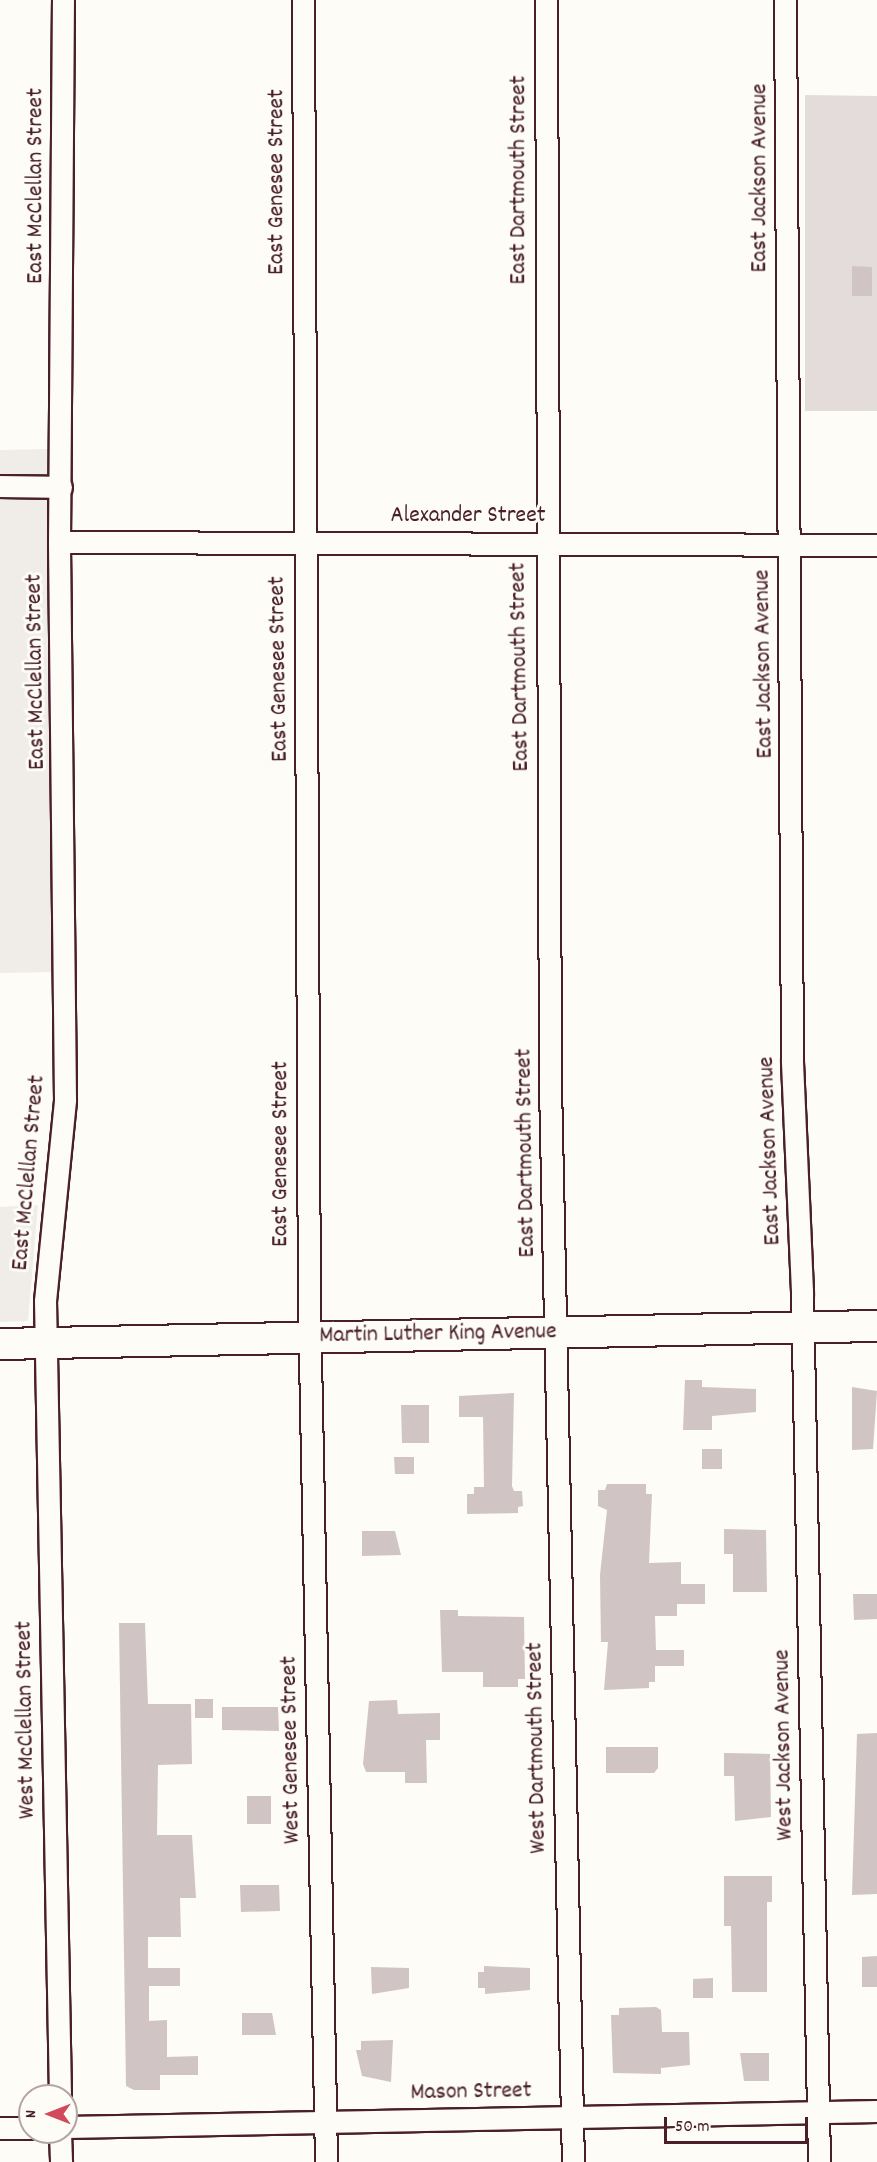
<!DOCTYPE html>
<html>
<head>
<meta charset="utf-8">
<style>
	body { margin:0 }
	#map { position:relative; width:877px; height:2162px; overflow:hidden; background:#fdfcf7; font-family:Dekko,sans-serif }
	div>[style] { position:absolute }
	[style*='--x'] { left:calc(var(--x)*1px); top:calc(var(--y)*1px); width:calc(var(--w)*1px); rotate:calc(var(--a)*1deg) }
	.built>* { inset:0; background:#f0ece8 }
	.green>* { inset:0; background:#e3dcda }
	.building>* { inset:0; background:#d0c5c4 }
	.roads { filter:drop-shadow(2px 0 #4a1f2b) drop-shadow(-2px 0 #4a1f2b) drop-shadow(0 2px #4a1f2b) drop-shadow(0 -2px #4a1f2b) }
	.street>* { height:21px; margin:-10.5px; padding:0 10.5px; transform-origin:10.5px; border-radius:10.5px; background:#fdfcf7 }
	.secondary>* { height:30px; margin:-15px; padding:0 15px; transform-origin:15px; border-radius:15px; background:#fdfcf7 }
	span { translate:-50% -50%; white-space:nowrap; text-align:center; line-height:1.15; -webkit-text-stroke:6px #fdfcf7; paint-order:stroke }
	.street-label { font-size:24px; color:#4a1f2b }
	.north { position:absolute; left:18px; top:2084px; width:60px; height:60px; box-sizing:border-box; background:#fdfcf7; border:2px solid #b5a4a5; border-radius:50%; rotate:270deg; font-size:16px; font-weight:700; line-height:24px; text-align:center; color:#4a1f2b }
	.north::after { content:''; display:block; margin:auto; width:21px; height:27px; background:#d1495b; clip-path:polygon(50% 0,100% 100%,50% 72%,0 100%) }
	.scale { position:absolute; left:664px; top:2117px; width:144px; height:27px; box-sizing:border-box; border:3px solid #4a1f2b; border-top:0; padding-left:8px; font-size:18px; line-height:21px; white-space:nowrap; color:#4a1f2b; -webkit-text-stroke:4px #fdfcf7; paint-order:stroke }
</style>
</head>
<body>
<div id="map">
	<div class="built">
		<div style="clip-path:polygon(50px 449px,56px 972px,0 973px,0 450px)"></div>
		<div style="clip-path:polygon(38px 1205px,28px 1321px,0 1322px,0 1207px)"></div>
	</div>
	<div class="green">
		<div style="clip-path:polygon(805px 95px,877px 96px,877px 411px,805px 411px)"></div>
	</div>
	<div class="building">
		<div style="clip-path:polygon(852px 266px,872px 267px,872px 296px,852px 296px)"></div>
		<div style="clip-path:polygon(685px 1380px,702px 1380px,702px 1387px,756px 1389px,756px 1412px,712px 1416px,712px 1430px,683px 1430px)"></div>
		<div style="clip-path:polygon(852px 1387px,877px 1391px,873px 1449px,852px 1450px)"></div>
		<div style="clip-path:polygon(514px 1393px,512px 1486px,514px 1491px,522px 1491px,523px 1506px,518px 1507px,518px 1513px,467px 1514px,467px 1494px,474px 1494px,474px 1487px,484px 1487px,483px 1417px,459px 1417px,459px 1396px)"></div>
		<div style="clip-path:polygon(401px 1405px,429px 1405px,429px 1443px,402px 1443px)"></div>
		<div style="clip-path:polygon(702px 1449px,722px 1449px,722px 1469px,702px 1469px)"></div>
		<div style="clip-path:polygon(394px 1457px,414px 1457px,414px 1474px,395px 1474px)"></div>
		<div style="clip-path:polygon(607px 1484px,646px 1484px,646px 1494px,652px 1494px,649px 1563px,681px 1562px,681px 1584px,705px 1584px,705px 1604px,677px 1604px,677px 1616px,655px 1616px,656px 1650px,684px 1650px,684px 1666px,655px 1666px,655px 1682px,649px 1682px,649px 1688px,604px 1690px,608px 1642px,601px 1642px,600px 1575px,607px 1510px,598px 1506px,598px 1490px,605px 1490px)"></div>
		<div style="clip-path:polygon(724px 1529px,766px 1530px,767px 1592px,733px 1592px,733px 1554px,724px 1554px)"></div>
		<div style="clip-path:polygon(362px 1531px,395px 1531px,401px 1555px,362px 1556px)"></div>
		<div style="clip-path:polygon(853px 1594px,877px 1594px,877px 1619px,854px 1620px)"></div>
		<div style="clip-path:polygon(440px 1610px,458px 1610px,458px 1616px,524px 1617px,525px 1679px,518px 1679px,518px 1687px,483px 1687px,483px 1672px,442px 1672px)"></div>
		<div style="clip-path:polygon(119px 1623px,145px 1623px,148px 1704px,191px 1704px,192px 1764px,158px 1765px,157px 1835px,192px 1835px,196px 1898px,180px 1898px,181px 1937px,148px 1937px,148px 1968px,180px 1968px,180px 1986px,149px 1986px,149px 2021px,167px 2020px,167px 2057px,198px 2056px,198px 2075px,160px 2075px,160px 2090px,134px 2090px,126px 2086px)"></div>
		<div style="clip-path:polygon(195px 1699px,213px 1699px,213px 1718px,195px 1718px)"></div>
		<div style="clip-path:polygon(397px 1700px,398px 1714px,440px 1713px,440px 1740px,426px 1740px,427px 1783px,405px 1783px,405px 1772px,366px 1772px,363px 1764px,369px 1701px)"></div>
		<div style="clip-path:polygon(222px 1707px,278px 1707px,279px 1731px,222px 1730px)"></div>
		<div style="clip-path:polygon(877px 1733px,877px 1894px,852px 1895px,857px 1734px)"></div>
		<div style="clip-path:polygon(606px 1747px,658px 1747px,658px 1768px,654px 1773px,606px 1773px)"></div>
		<div style="clip-path:polygon(724px 1753px,770px 1754px,771px 1817px,735px 1821px,734px 1776px,724px 1776px)"></div>
		<div style="clip-path:polygon(247px 1796px,271px 1796px,271px 1824px,247px 1824px)"></div>
		<div style="clip-path:polygon(724px 1876px,772px 1876px,772px 1902px,767px 1902px,767px 1992px,732px 1992px,731px 1926px,724px 1926px)"></div>
		<div style="clip-path:polygon(240px 1885px,279px 1885px,280px 1911px,241px 1912px)"></div>
		<div style="clip-path:polygon(877px 1956px,877px 1987px,862px 1987px,862px 1957px)"></div>
		<div style="clip-path:polygon(484px 1966px,530px 1968px,530px 1990px,485px 1994px,485px 1988px,478px 1988px,478px 1972px,484px 1972px)"></div>
		<div style="clip-path:polygon(371px 1967px,409px 1968px,409px 1988px,372px 1994px)"></div>
		<div style="clip-path:polygon(713px 1978px,713px 1998px,693px 1998px,693px 1979px)"></div>
		<div style="clip-path:polygon(656px 2007px,661px 2010px,662px 2032px,689px 2032px,690px 2065px,661px 2068px,661px 2074px,613px 2073px,611px 2015px,619px 2015px,619px 2008px)"></div>
		<div style="clip-path:polygon(242px 2013px,272px 2013px,276px 2035px,242px 2035px)"></div>
		<div style="clip-path:polygon(393px 2040px,391px 2082px,362px 2076px,356px 2050px,361px 2050px,361px 2041px)"></div>
		<div style="clip-path:polygon(740px 2053px,769px 2053px,769px 2081px,744px 2081px)"></div>
	</div>
	<div class="roads">
		<div class="street">
			<div style="--x:303;--y:0;--w:1306;--a:89.74"></div>
			<div style="--x:309;--y:1306;--w:856;--a:88.86"></div>
			<div style="--x:546;--y:0;--w:1085;--a:89.79"></div>
			<div style="--x:550;--y:1085;--w:1077;--a:88.78"></div>
			<div style="--x:785;--y:0;--w:1062;--a:89.62"></div>
			<div style="--x:792;--y:1062;--w:230;--a:87.5"></div>
			<div style="--x:802;--y:1292;--w:870;--a:88.88"></div>
			<div style="--x:0;--y:486;--w:61;--a:0.9"></div>
			<div style="--x:59;--y:542;--w:818;--a:0.21"></div>
			<div style="--x:60;--y:2096;--w:795;--a:-91.08"></div>
			<div style="--x:45;--y:1301;--w:203;--a:-84.3"></div>
			<div style="--x:65;--y:1099;--w:557;--a:-90.62"></div>
			<div style="--x:59;--y:542;--w:542;--a:-89.58"></div>
			<div style="--x:66;--y:2127;--w:811;--a:-1.13"></div>
			<div style="--x:0;--y:2128;--w:30;--a:0"></div>
			<div style="--x:60;--y:2132;--w:30;--a:88"></div>
		</div>
		<div class="secondary">
			<div style="--x:0;--y:1344;--w:877;--a:-1.18"></div>
		</div>
	</div>
	<div class="street-label">
		<span style="left:761px;top:178px;rotate:-90deg">East Jackson Avenue</span>
		<span style="left:520px;top:180px;rotate:-90deg">East Dartmouth Street</span>
		<span style="left:278px;top:182px;rotate:-90deg">East Genesee Street</span>
		<span style="left:37px;top:186px;rotate:-90deg">East McClellan Street</span>
		<span style="left:468px;top:517px">Alexander Street</span>
		<span style="left:765px;top:664px;rotate:-91deg">East Jackson Avenue</span>
		<span style="left:521px;top:667px;rotate:-91deg">East Dartmouth Street</span>
		<span style="left:280px;top:669px;rotate:-91deg">East Genesee Street</span>
		<span style="left:37px;top:672px;rotate:-91deg">East McClellan Street</span>
		<span style="left:771px;top:1151px;rotate:-92deg">East Jackson Avenue</span>
		<span style="left:527px;top:1153px;rotate:-91deg">East Dartmouth Street</span>
		<span style="left:282px;top:1154px;rotate:-90deg">East Genesee Street</span>
		<span style="left:30px;top:1173px;rotate:-85deg">East McClellan Street</span>
		<span style="left:438px;top:1335px;rotate:-1deg">Martin Luther King Avenue</span>
		<span style="left:27px;top:1720px;rotate:-91deg">West McClellan Street</span>
		<span style="left:785px;top:1745px;rotate:-91deg">West Jackson Avenue</span>
		<span style="left:538px;top:1748px;rotate:-91deg">West Dartmouth Street</span>
		<span style="left:292px;top:1750px;rotate:-91deg">West Genesee Street</span>
		<span style="left:471px;top:2093px;rotate:-1deg">Mason Street</span>
	</div>
	<div class="north">N</div>
	<div class="scale">50 m</div>
</div>
</body>
</html>
